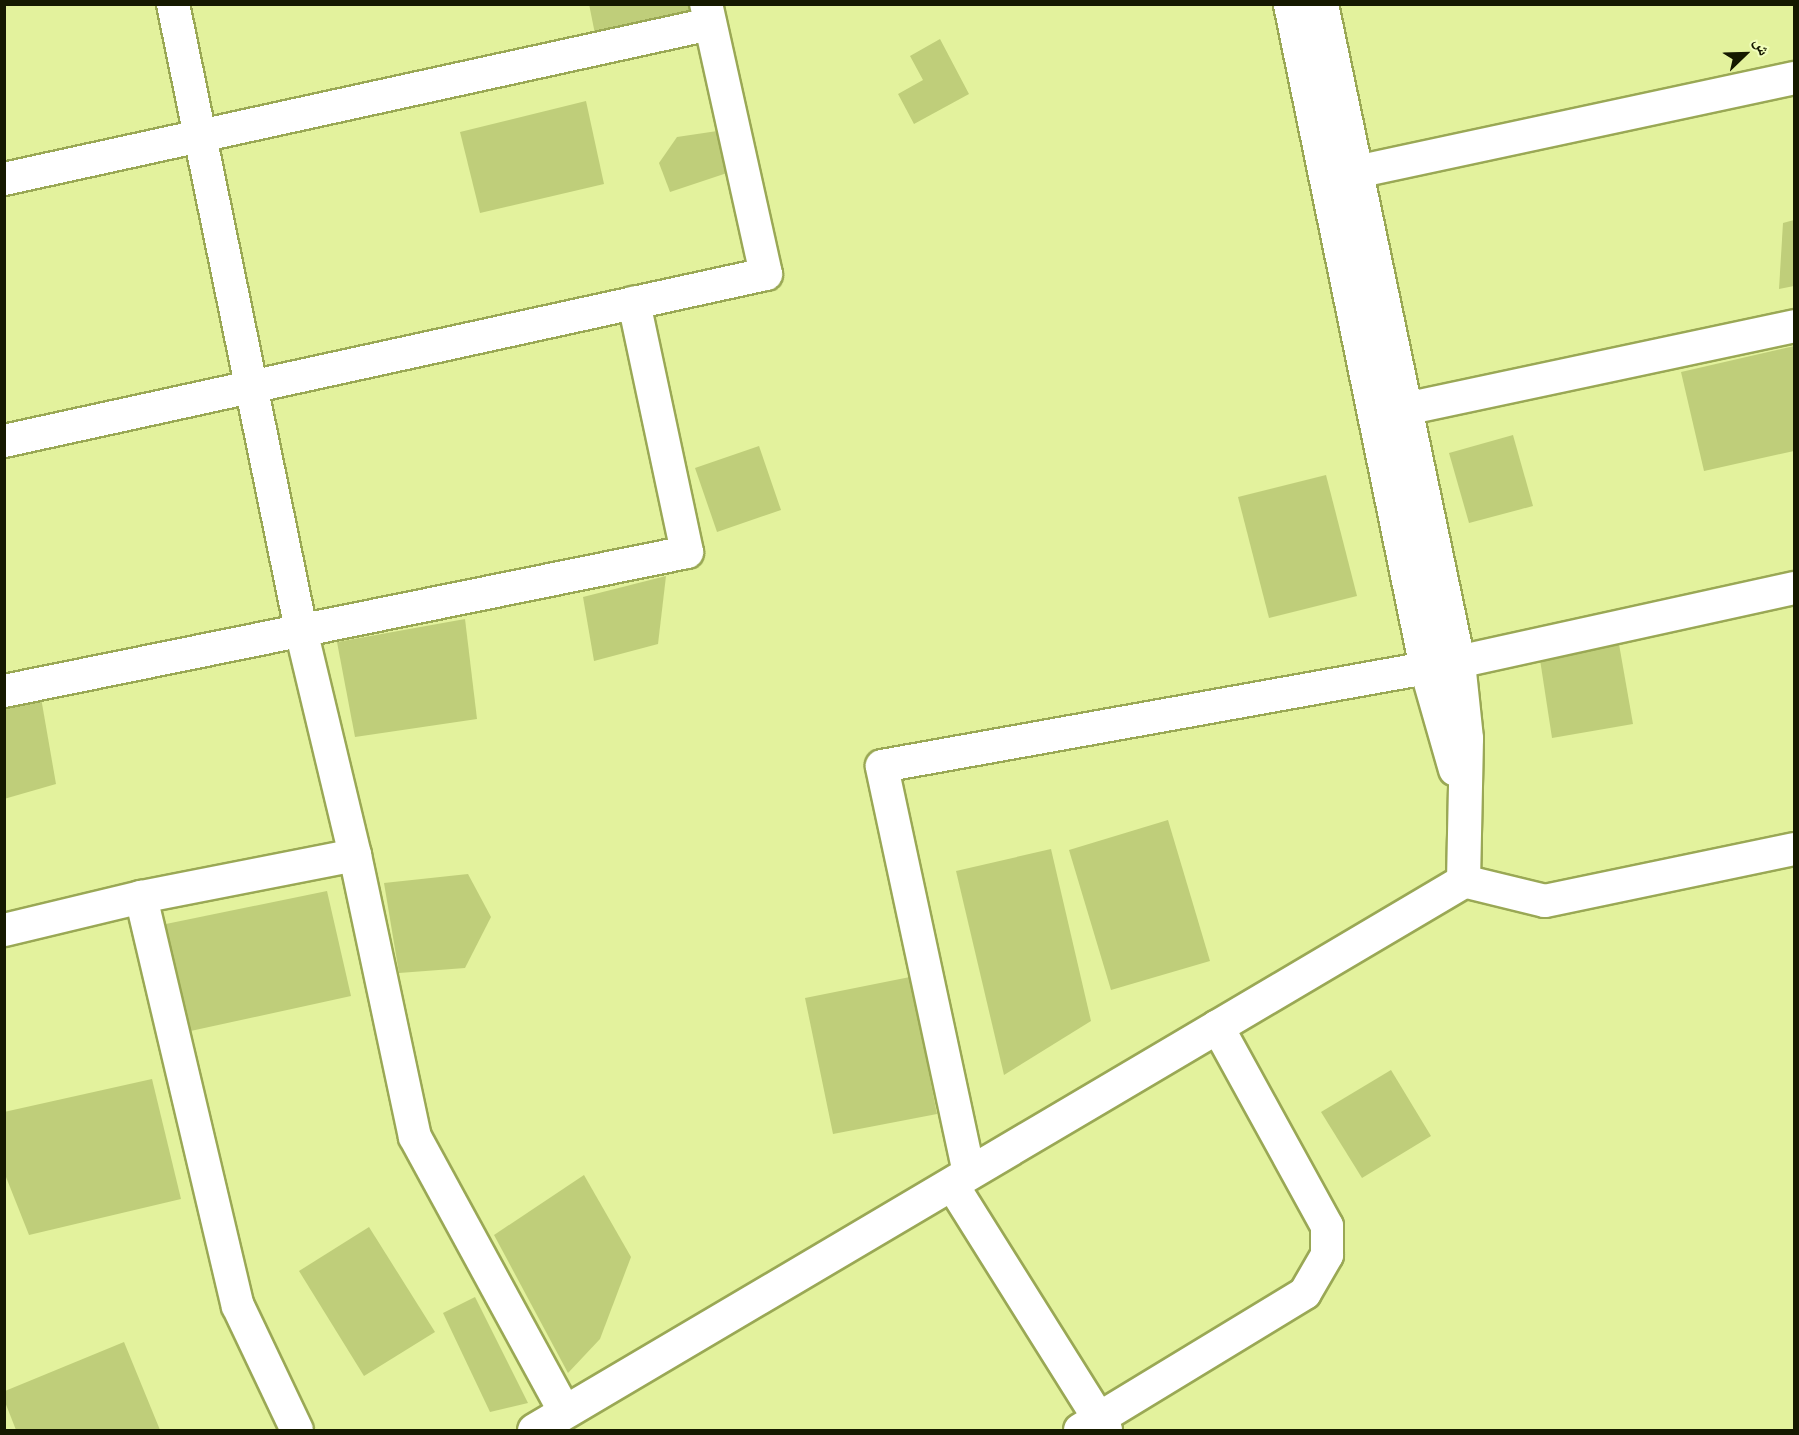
<!DOCTYPE html>
<html>
<head>
<meta charset="utf-8">
<style>
	body { margin:0 }
	#map { position:relative; width:1799px; height:1435px; overflow:hidden; background:#e3f29d; font-family:Figtree,"Noto Naskh Arabic",sans-serif }
	div>[style] { position:absolute }
	[style*='--x'] { left:calc(var(--x)*1px); top:calc(var(--y)*1px); width:calc(var(--w)*1px); rotate:calc(var(--a)*1deg) }
	.building>* { inset:0; background:#bfce7a }
	.roads { filter:drop-shadow(2px 0 #9aa855) drop-shadow(-2px 0 #9aa855) drop-shadow(0 2px #9aa855) drop-shadow(0 -2px #9aa855) }
	.minor>* { height:32px; margin:-16px; padding:0 16px; transform-origin:16px; border-radius:16px; background:#fff }
	.tertiary>* { height:33px; margin:-16.5px; padding:0 16.5px; transform-origin:16.5px; border-radius:16.5px; background:#fff }
	span { translate:-50% -50%; white-space:nowrap; text-align:center; line-height:1.15; -webkit-text-stroke:4.5px #f1febb; paint-order:stroke }
	.frame { position:absolute; inset:0; border:6px solid #151900; pointer-events:none }
	.north { position:absolute; left:1715px; top:24px; width:60px; height:60px; -webkit-text-stroke:4px #f1febb; paint-order:stroke; rotate:67deg; font-size:16px; font-weight:700; line-height:24px; text-align:center; color:#151900 }
	.north::after { content:''; display:block; margin:auto; width:21px; height:27px; background:#151900; clip-path:polygon(50% 0,100% 100%,50% 72%,0 100%) }
</style>
</head>
<body>
<div id="map">
	<div class="building">
		<div style="clip-path:polygon(589px 4px,696px 4px,699px 18px,595px 34px)"></div>
		<div style="clip-path:polygon(940px 39px,969px 94px,914px 124px,898px 94px,923px 80px,910px 56px)"></div>
		<div style="clip-path:polygon(586px 101px,604px 184px,480px 213px,460px 132px)"></div>
		<div style="clip-path:polygon(724px 130px,736px 170px,670px 192px,659px 163px,677px 137px)"></div>
		<div style="clip-path:polygon(1794px 220px,1794px 286px,1779px 289px,1783px 223px)"></div>
		<div style="clip-path:polygon(1794px 346px,1794px 451px,1704px 471px,1681px 372px)"></div>
		<div style="clip-path:polygon(1513px 435px,1533px 506px,1469px 523px,1449px 453px)"></div>
		<div style="clip-path:polygon(759px 446px,781px 510px,717px 532px,695px 468px)"></div>
		<div style="clip-path:polygon(1326px 475px,1357px 596px,1269px 618px,1238px 497px)"></div>
		<div style="clip-path:polygon(666px 576px,658px 644px,594px 661px,583px 597px)"></div>
		<div style="clip-path:polygon(465px 619px,477px 719px,355px 737px,337px 642px)"></div>
		<div style="clip-path:polygon(1616px 627px,1633px 724px,1552px 738px,1539px 653px)"></div>
		<div style="clip-path:polygon(40px 692px,56px 784px,4px 799px,4px 701px)"></div>
		<div style="clip-path:polygon(1168px 820px,1210px 961px,1111px 990px,1069px 850px)"></div>
		<div style="clip-path:polygon(1051px 849px,1091px 1021px,1004px 1075px,956px 871px)"></div>
		<div style="clip-path:polygon(468px 874px,491px 917px,465px 968px,399px 973px,384px 883px)"></div>
		<div style="clip-path:polygon(327px 891px,351px 996px,186px 1032px,161px 925px)"></div>
		<div style="clip-path:polygon(910px 977px,937px 1114px,833px 1134px,805px 998px)"></div>
		<div style="clip-path:polygon(1391px 1070px,1431px 1136px,1362px 1178px,1321px 1112px)"></div>
		<div style="clip-path:polygon(152px 1079px,181px 1199px,29px 1235px,4px 1172px,4px 1112px)"></div>
		<div style="clip-path:polygon(584px 1175px,631px 1257px,600px 1339px,568px 1373px,494px 1235px)"></div>
		<div style="clip-path:polygon(369px 1227px,435px 1332px,364px 1376px,299px 1271px)"></div>
		<div style="clip-path:polygon(475px 1297px,528px 1403px,490px 1412px,443px 1313px)"></div>
		<div style="clip-path:polygon(124px 1342px,160px 1430px,16px 1430px,5px 1402px,5px 1391px)"></div>
	</div>
	<div class="roads">
		<div class="minor">
			<div style="--x:173;--y:4;--w:639;--a:78.44"></div>
			<div style="--x:301;--y:630;--w:231;--a:76.5"></div>
			<div style="--x:355;--y:855;--w:288;--a:78"></div>
			<div style="--x:415;--y:1137;--w:313;--a:61.4"></div>
			<div style="--x:1356;--y:172;--w:448;--a:-12.1"></div>
			<div style="--x:4;--y:179;--w:723;--a:-12.38"></div>
			<div style="--x:1405;--y:409;--w:398;--a:-12"></div>
			<div style="--x:4;--y:441;--w:780;--a:-12.36"></div>
			<div style="--x:766;--y:274;--w:277;--a:-102.5"></div>
			<div style="--x:1458;--y:662;--w:344;--a:-12.4"></div>
			<div style="--x:4;--y:691;--w:697;--a:-11.5"></div>
			<div style="--x:687;--y:552;--w:255;--a:-102"></div>
			<div style="--x:1463;--y:881;--w:84;--a:13.7"></div>
			<div style="--x:1545;--y:901;--w:254;--a:-11.8"></div>
			<div style="--x:141;--y:897;--w:420;--a:76.7"></div>
			<div style="--x:238;--y:1306;--w:137;--a:64.6"></div>
			<div style="--x:4;--y:930;--w:141;--a:-13.5"></div>
			<div style="--x:141;--y:897;--w:218;--a:-11.1"></div>
			<div style="--x:969;--y:1173;--w:416;--a:-102.1"></div>
			<div style="--x:882;--y:766;--w:553;--a:-10.21"></div>
			<div style="--x:953;--y:1186;--w:288;--a:57.9"></div>
			<div style="--x:1080;--y:1430;--w:263;--a:-31.3"></div>
			<div style="--x:1305;--y:1293;--w:44;--a:-59.9"></div>
			<div style="--x:1327;--y:1255;--w:29;--a:-90"></div>
			<div style="--x:1327;--y:1226;--w:228;--a:-118.8"></div>
		</div>
		<div class="tertiary">
			<div style="--x:1290;--y:4;--w:678;--a:78.42"></div>
			<div style="--x:1426;--y:668;--w:105;--a:74"></div>
			<div style="--x:534;--y:1430;--w:1079;--a:-30.58"></div>
			<div style="--x:1463;--y:881;--w:143;--a:-88.8"></div>
			<div style="--x:1466;--y:738;--w:76;--a:-96"></div>
			<div style="--x:1458;--y:662;--w:672;--a:-101.76"></div>
		</div>
	</div>
	<div class="frame"></div>
	<div class="north">ش</div>
</div>
</body>
</html>
